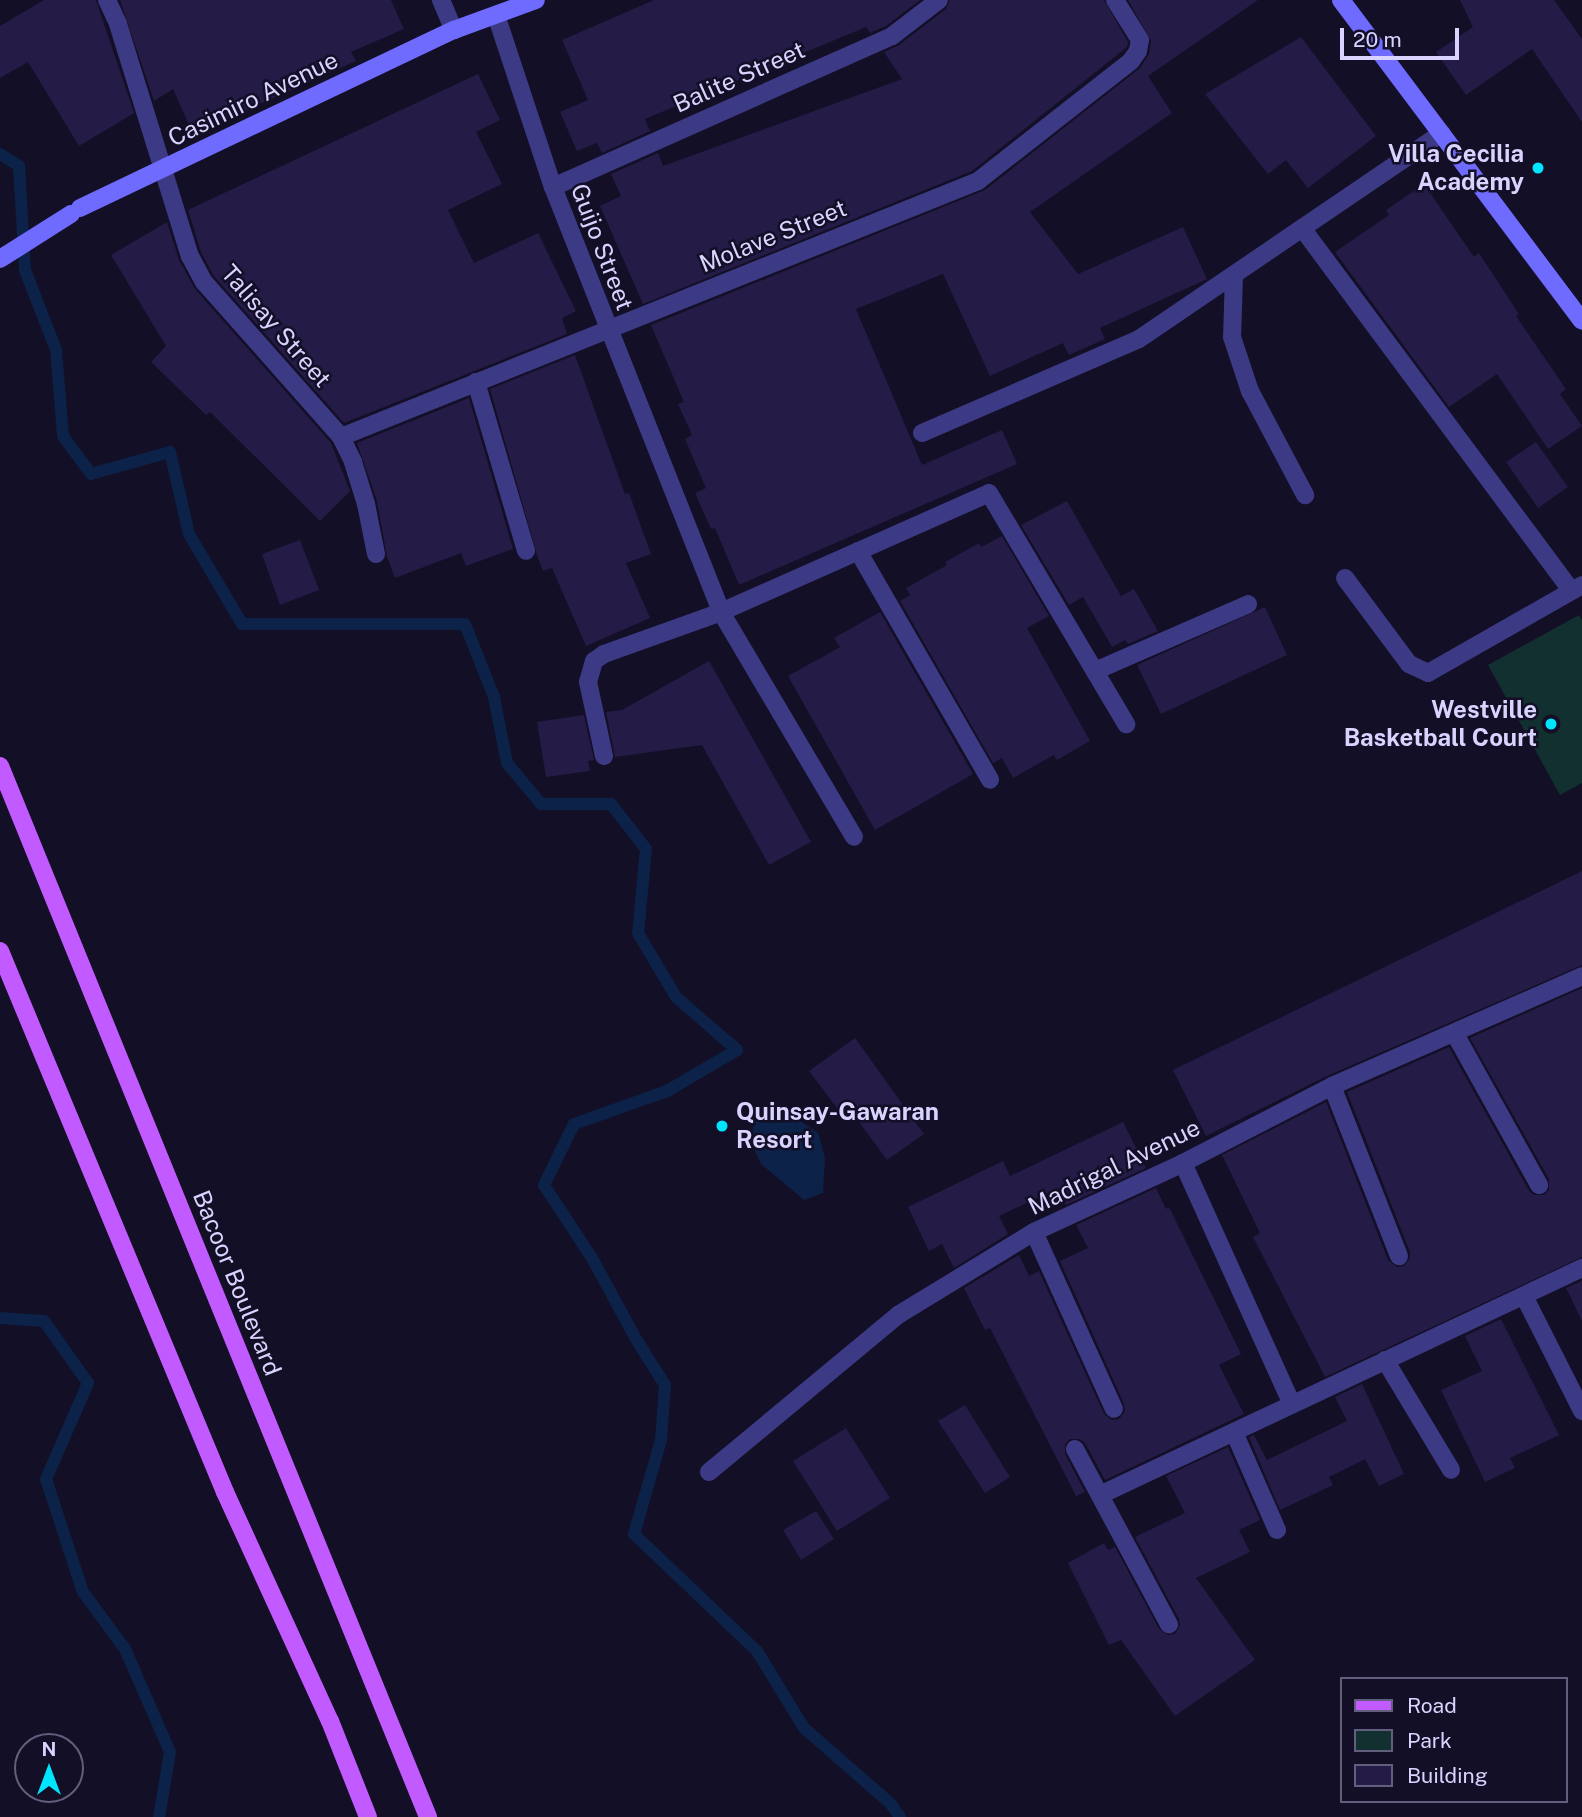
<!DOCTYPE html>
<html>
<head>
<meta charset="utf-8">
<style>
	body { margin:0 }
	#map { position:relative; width:1582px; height:1817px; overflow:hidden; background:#130f26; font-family:"Public Sans",sans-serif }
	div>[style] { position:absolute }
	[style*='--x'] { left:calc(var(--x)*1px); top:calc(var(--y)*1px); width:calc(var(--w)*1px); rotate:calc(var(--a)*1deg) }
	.green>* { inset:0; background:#12302f }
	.water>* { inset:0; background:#0c2248 }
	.stream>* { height:12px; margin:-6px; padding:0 6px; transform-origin:6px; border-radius:6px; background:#0c2248 }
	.building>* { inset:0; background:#241b47 }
	.street>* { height:18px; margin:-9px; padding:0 9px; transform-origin:9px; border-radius:9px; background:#3d3a85 }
	.secondary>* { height:18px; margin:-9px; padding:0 9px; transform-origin:9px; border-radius:9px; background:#6f6bff }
	.primary>* { height:18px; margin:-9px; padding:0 9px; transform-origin:9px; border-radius:9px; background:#c25bff }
	.dots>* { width:19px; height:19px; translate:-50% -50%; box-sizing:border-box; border:4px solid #130f26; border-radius:50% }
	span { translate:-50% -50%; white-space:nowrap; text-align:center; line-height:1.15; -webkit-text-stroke:5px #130f26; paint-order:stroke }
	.street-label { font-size:24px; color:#d9d4ff }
	.poi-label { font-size:24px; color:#d9d4ff; font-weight:700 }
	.right { translate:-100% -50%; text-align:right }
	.left { translate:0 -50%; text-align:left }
	.legend { position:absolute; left:1340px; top:1677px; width:228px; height:126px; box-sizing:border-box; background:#130f26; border:2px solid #625e7d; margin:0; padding:9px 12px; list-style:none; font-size:21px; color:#d9d4ff }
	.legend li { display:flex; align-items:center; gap:14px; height:35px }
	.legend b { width:35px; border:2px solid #625e7d }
	.north { position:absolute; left:14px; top:1733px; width:70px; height:70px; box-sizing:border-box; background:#130f26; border:2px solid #625e7d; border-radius:50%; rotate:0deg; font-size:19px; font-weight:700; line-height:28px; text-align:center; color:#d9d4ff }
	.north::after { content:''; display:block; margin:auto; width:24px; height:32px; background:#00e5ff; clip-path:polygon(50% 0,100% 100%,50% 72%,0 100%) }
	.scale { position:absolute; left:1340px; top:28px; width:119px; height:32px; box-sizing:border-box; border:4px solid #d9d4ff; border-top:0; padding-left:9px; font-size:21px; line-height:24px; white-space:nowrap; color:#d9d4ff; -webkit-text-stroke:5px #130f26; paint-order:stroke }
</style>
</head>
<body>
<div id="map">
	<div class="green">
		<div style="clip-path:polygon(1579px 615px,1582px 620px,1582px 783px,1560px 795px,1488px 665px)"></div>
	</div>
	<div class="water">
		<div style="clip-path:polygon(780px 1107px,818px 1133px,825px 1157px,823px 1193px,804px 1200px,761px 1164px,751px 1142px,755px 1117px)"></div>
	</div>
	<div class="stream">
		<div style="--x:0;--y:154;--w:22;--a:32"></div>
		<div style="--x:19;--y:166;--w:104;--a:86.7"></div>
		<div style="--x:25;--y:270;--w:86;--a:68.8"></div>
		<div style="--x:56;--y:350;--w:86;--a:85.3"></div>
		<div style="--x:63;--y:436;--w:47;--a:53.6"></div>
		<div style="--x:91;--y:474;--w:82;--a:-15.6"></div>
		<div style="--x:170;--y:452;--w:84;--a:77"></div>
		<div style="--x:189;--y:534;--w:104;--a:59.5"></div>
		<div style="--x:242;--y:624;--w:223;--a:0"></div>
		<div style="--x:465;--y:624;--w:79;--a:68.3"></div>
		<div style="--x:494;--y:697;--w:67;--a:78.9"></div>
		<div style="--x:507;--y:763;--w:53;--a:50.3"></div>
		<div style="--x:541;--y:804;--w:70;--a:0"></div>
		<div style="--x:611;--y:804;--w:57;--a:52.1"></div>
		<div style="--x:646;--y:849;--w:84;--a:95.4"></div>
		<div style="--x:638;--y:933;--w:74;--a:59.3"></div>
		<div style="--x:676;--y:997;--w:81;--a:41"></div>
		<div style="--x:737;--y:1050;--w:81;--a:149.6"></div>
		<div style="--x:667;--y:1091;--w:99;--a:160.5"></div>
		<div style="--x:574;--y:1124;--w:68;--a:116.2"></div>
		<div style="--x:544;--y:1185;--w:87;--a:56.7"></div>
		<div style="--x:592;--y:1258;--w:92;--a:61.5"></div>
		<div style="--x:636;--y:1339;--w:54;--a:57.8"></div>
		<div style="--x:665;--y:1385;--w:55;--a:94.2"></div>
		<div style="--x:661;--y:1440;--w:98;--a:106"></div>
		<div style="--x:634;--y:1534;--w:170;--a:43.6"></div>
		<div style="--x:757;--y:1651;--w:90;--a:58.6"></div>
		<div style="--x:804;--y:1728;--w:114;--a:41.1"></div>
		<div style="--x:890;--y:1803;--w:17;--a:54"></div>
		<div style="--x:0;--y:1318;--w:44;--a:3.9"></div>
		<div style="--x:44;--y:1321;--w:76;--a:54.6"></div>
		<div style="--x:88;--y:1383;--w:105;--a:113.6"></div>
		<div style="--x:46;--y:1479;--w:119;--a:71.9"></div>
		<div style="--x:83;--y:1592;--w:71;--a:53.6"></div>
		<div style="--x:125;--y:1649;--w:112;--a:66.4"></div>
		<div style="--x:170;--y:1752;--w:66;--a:99.6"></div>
	</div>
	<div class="building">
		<div style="clip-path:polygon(44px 0,96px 0,134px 113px,79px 146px,28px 62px,0 78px,0 26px)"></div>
		<div style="clip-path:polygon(120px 0,391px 0,404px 29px,351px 52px,356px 61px,193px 134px,173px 89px,154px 101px)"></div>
		<div style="clip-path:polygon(654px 0,920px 0,886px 26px,870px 33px,866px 27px,645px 119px,650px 131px,602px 153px,597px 143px,577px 151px,560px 112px,588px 100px,562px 40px)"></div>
		<div style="clip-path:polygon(950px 0,1104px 0,1128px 42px,1127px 47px,972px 171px,643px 304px,600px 206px,621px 196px,611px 174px,658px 153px,663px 166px,902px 79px,884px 52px,899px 45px,946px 9px)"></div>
		<div style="clip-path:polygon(1128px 0,1258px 0,1148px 76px,1172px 113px,1030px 212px,1078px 274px,1183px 227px,1207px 279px,1100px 328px,1105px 339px,1069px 355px,1063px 343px,990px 376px,943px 274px,856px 309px,922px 465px,1002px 430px,1017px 464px,739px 585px,715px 528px,711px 529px,695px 493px,706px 488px,685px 439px,692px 435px,678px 404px,684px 402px,651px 325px,985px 190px,1140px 68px,1149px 54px,1151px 41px)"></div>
		<div style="clip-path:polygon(1460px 0,1554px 0,1582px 39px,1582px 122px,1532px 49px,1466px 95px,1436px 52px,1473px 27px)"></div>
		<div style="clip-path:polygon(1301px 37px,1376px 136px,1308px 188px,1286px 160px,1268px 174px,1205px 94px)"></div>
		<div style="clip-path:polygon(478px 74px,500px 120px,476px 132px,502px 184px,448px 210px,474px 263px,538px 233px,576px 311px,562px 318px,567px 334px,344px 423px,213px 275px,201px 252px,188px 210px)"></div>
		<div style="clip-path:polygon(1424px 184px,1474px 257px,1479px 253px,1519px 314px,1516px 316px,1566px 389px,1560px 394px,1582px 426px,1548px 449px,1497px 374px,1449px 407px,1335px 252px,1389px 215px,1386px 210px)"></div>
		<div style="clip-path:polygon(167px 222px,179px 260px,195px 289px,331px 443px,350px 491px,320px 521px,210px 412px,206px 415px,151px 362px,166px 346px,111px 255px)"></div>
		<div style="clip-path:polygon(575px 355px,625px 494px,629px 493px,651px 554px,626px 563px,650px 618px,586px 646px,552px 568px,543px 571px,537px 555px,490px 389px)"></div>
		<div style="clip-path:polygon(469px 398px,513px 549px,466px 566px,461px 553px,395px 578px,387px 557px,377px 501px,357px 443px)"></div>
		<div style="clip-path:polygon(1536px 442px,1568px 487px,1538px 508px,1506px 462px)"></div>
		<div style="clip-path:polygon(1067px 501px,1121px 596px,1134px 589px,1158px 631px,1128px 644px,1125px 640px,1112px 647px,1083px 597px,1069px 605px,1021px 525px)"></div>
		<div style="clip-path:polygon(1002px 536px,1049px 616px,1027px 628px,1090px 741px,1057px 760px,1054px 755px,1013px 778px,1002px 758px,993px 763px,900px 601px,910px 595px,906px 588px,947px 565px,945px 562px,979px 543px,981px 547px)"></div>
		<div style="clip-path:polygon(300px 540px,319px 590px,280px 605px,262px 554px)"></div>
		<div style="clip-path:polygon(1265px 607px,1287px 655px,1161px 714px,1137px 665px)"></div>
		<div style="clip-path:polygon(880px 612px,973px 774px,875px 830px,788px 676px,840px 647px,834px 638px)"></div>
		<div style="clip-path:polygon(709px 661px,811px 842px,769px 865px,702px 745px,615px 757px,606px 712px,622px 710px)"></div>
		<div style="clip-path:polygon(584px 715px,594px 760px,588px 761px,590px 771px,546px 777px,537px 722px)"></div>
		<div style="clip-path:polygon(1582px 871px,1582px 965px,1327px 1076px,1206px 1136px,1173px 1070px)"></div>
		<div style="clip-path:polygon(1582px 988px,1582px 1257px,1325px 1377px,1253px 1237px,1260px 1233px,1222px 1155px,1326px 1102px,1388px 1260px,1397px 1267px,1404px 1266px,1410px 1258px,1410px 1252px,1347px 1092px,1449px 1047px,1529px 1191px,1534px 1195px,1544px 1195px,1549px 1190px,1549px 1179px,1470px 1038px)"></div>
		<div style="clip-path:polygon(855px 1038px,924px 1134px,887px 1160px,854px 1115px,846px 1120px,809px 1071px)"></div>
		<div style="clip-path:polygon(1123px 1122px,1146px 1168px,1066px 1205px,1058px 1188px,999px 1216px,1008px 1234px,954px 1268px,942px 1244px,929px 1251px,908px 1207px,1003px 1161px,1010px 1176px)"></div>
		<div style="clip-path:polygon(1156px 1188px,1166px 1209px,1169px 1207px,1241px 1354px,1219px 1365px,1244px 1414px,1105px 1480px,1085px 1443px,1080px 1439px,1070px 1439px,1065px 1444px,1065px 1454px,1085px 1492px,1076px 1496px,990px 1328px,985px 1330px,964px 1288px,1019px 1255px,1029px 1276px,1039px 1271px,1104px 1414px,1112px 1420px,1119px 1419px,1125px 1411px,1124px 1404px,1060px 1261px,1088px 1248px,1076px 1225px)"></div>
		<div style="clip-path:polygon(1582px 1281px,1582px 1321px,1566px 1288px)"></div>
		<div style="clip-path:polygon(1501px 1319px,1559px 1435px,1510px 1458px,1515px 1468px,1485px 1482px,1441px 1390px,1482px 1371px,1465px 1336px)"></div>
		<div style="clip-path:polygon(1362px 1384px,1404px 1474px,1379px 1486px,1365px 1459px,1329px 1477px,1333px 1485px,1280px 1510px,1249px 1437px,1254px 1435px,1267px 1460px,1347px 1421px,1335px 1397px)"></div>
		<div style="clip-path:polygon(965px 1405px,1010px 1477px,985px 1493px,938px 1421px)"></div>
		<div style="clip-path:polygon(846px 1428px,890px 1498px,837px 1531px,793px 1461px)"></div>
		<div style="clip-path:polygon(1228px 1447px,1260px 1520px,1239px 1530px,1250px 1552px,1196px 1578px,1255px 1660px,1175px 1716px,1121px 1640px,1109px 1645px,1068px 1563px,1104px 1543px,1108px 1550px,1115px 1547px,1159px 1629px,1168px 1635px,1175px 1634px,1180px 1625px,1179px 1619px,1135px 1537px,1185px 1513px,1166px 1476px)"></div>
		<div style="clip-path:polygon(816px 1511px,834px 1539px,801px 1560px,783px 1530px)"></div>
	</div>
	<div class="street">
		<div style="--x:107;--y:0;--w:26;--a:65"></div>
		<div style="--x:118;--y:24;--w:243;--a:72.8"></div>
		<div style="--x:190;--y:256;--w:30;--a:62"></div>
		<div style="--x:204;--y:282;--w:207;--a:48.5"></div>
		<div style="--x:341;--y:437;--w:28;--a:64"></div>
		<div style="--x:353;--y:462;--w:44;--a:72.8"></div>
		<div style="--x:366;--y:504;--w:51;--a:78.7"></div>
		<div style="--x:441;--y:0;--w:33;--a:67"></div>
		<div style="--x:496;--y:15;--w:181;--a:71.7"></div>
		<div style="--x:553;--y:187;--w:457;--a:68.4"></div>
		<div style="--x:721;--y:612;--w:261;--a:59.4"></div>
		<div style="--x:553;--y:187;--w:371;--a:-24"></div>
		<div style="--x:892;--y:36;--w:59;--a:-37.5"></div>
		<div style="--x:1302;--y:228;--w:452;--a:53.4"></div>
		<div style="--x:1234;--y:275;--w:62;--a:91.8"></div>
		<div style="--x:1232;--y:337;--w:57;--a:71.6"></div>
		<div style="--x:1250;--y:391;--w:118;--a:62.1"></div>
		<div style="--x:476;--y:382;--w:176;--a:73.5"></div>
		<div style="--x:922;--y:433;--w:236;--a:-23.4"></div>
		<div style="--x:1139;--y:339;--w:366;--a:-34.2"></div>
		<div style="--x:341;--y:437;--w:687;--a:-21.89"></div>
		<div style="--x:978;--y:181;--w:194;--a:-38.1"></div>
		<div style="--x:1131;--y:61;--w:12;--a:-55"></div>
		<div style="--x:1138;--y:51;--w:11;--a:-80"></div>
		<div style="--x:1140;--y:40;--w:47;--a:-122"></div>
		<div style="--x:858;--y:551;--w:264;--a:60"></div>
		<div style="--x:1345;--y:578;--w:107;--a:53.3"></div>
		<div style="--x:1409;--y:664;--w:21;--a:25"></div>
		<div style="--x:1428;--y:673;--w:177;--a:-29.7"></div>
		<div style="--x:1095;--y:671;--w:167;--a:-23.6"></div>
		<div style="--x:604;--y:756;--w:76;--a:-102.2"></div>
		<div style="--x:588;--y:682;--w:22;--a:-74"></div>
		<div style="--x:594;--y:661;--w:12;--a:-35"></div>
		<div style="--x:604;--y:654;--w:124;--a:-19.7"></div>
		<div style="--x:721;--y:612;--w:293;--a:-23.9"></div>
		<div style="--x:989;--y:493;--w:269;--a:59.3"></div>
		<div style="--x:1455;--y:1034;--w:173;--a:60.9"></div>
		<div style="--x:1332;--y:1086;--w:183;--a:68.5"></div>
		<div style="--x:1183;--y:1163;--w:265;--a:65.7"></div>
		<div style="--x:1034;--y:1232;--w:194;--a:65.7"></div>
		<div style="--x:1524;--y:1296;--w:129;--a:63.2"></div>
		<div style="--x:1385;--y:1360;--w:128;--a:59"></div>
		<div style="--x:1234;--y:1432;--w:107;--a:66.3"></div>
		<div style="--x:1075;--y:1449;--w:199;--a:61.8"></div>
		<div style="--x:709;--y:1472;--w:246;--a:-39.7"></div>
		<div style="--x:898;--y:1315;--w:159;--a:-31.4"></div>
		<div style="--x:1034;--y:1232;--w:164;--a:-24.8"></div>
		<div style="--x:1183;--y:1163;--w:168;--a:-27.3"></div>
		<div style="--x:1332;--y:1086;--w:273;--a:-23.7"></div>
		<div style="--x:1100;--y:1495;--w:533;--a:-25.22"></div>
	</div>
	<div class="secondary">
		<div style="--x:1341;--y:0;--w:401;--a:53.1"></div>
		<div style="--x:80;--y:208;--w:414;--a:-25.5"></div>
		<div style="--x:454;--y:30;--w:87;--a:-20.1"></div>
		<div style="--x:0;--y:259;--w:84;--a:-32.4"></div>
	</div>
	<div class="primary">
		<div style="--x:0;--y:766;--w:1135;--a:67.84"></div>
		<div style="--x:0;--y:951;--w:586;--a:67.42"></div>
		<div style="--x:225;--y:1492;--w:252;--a:65.4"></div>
		<div style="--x:330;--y:1721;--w:103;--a:68.4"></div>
	</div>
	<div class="dots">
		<div style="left:1538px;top:168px;background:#00e5ff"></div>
		<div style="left:1551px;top:724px;background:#00e5ff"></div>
		<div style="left:722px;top:1126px;background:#00e5ff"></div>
	</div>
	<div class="street-label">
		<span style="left:739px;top:77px;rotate:-24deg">Balite Street</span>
		<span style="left:253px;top:99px;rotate:-26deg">Casimiro Avenue</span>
		<span style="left:773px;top:236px;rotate:-22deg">Molave Street</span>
		<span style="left:602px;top:247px;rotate:69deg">Guijo Street</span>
		<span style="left:276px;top:326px;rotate:49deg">Talisay Street</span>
		<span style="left:1114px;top:1167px;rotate:-26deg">Madrigal Avenue</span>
		<span style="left:237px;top:1283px;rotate:68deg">Bacoor Boulevard</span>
	</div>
	<div class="poi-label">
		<span class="right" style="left:1524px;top:168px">Villa Cecilia<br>Academy</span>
		<span class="right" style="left:1537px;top:724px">Westville<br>Basketball Court</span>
		<span class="left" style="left:736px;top:1126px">Quinsay-Gawaran<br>Resort</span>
	</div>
	<ul class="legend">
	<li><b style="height:9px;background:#c25bff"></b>Road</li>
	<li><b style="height:19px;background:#12302f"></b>Park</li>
	<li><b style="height:19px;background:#241b47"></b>Building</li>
	</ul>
	<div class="north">N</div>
	<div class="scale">20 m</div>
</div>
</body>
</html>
